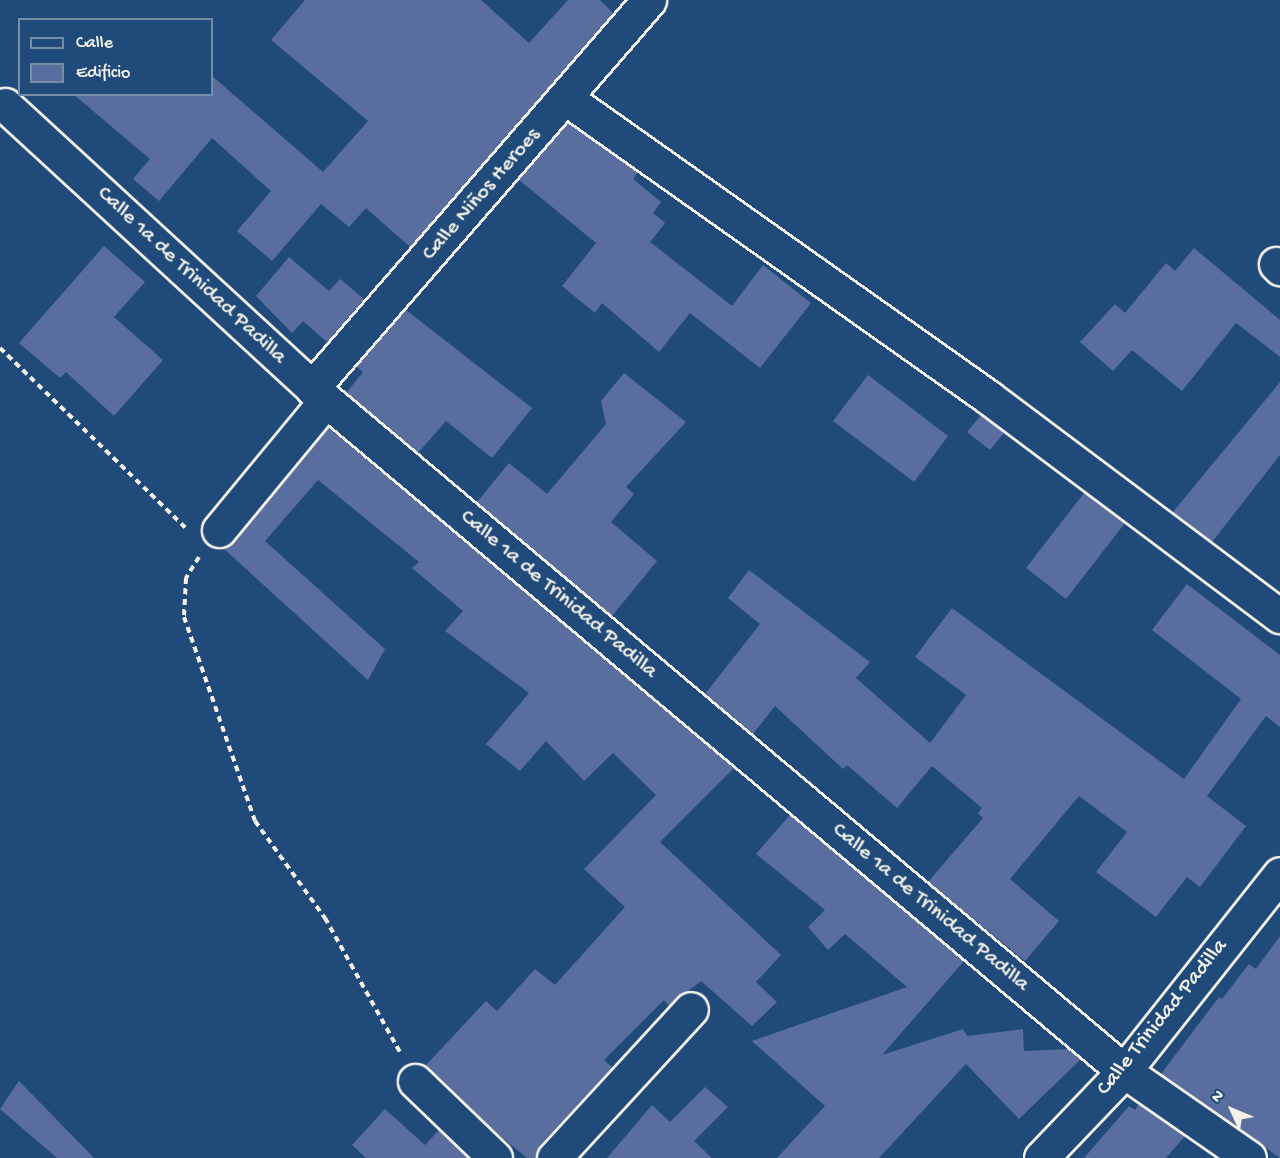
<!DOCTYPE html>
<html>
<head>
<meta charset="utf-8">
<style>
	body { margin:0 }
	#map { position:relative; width:1280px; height:1158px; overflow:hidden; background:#1f4a7a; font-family:"Gochi Hand",sans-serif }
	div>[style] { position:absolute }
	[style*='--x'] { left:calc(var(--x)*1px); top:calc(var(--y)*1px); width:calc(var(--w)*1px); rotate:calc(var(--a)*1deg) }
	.building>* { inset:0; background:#596e9e }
	.path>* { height:4px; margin-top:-2px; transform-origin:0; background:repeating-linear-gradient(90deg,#f4f1e8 0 6px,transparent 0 10.5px) }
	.roads { filter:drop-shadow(2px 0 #f4f1e8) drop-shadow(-2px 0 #f4f1e8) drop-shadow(0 2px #f4f1e8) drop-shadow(0 -2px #f4f1e8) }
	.minor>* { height:33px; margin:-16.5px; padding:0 16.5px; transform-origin:16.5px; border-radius:16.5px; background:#1f4a7a }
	span { translate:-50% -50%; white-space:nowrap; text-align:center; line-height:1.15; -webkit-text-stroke:5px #1f4a7a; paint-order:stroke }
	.street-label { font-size:22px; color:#f4f1e8 }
	.legend { position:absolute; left:18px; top:18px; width:195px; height:78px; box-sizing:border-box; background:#1f4a7a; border:2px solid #748da6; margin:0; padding:8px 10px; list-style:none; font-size:18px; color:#f4f1e8 }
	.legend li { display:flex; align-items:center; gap:12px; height:30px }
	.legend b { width:30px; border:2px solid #748da6 }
	.north { position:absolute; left:1202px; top:1080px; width:60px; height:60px; -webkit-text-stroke:4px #1f4a7a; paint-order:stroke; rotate:314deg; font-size:16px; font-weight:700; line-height:24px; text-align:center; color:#f4f1e8 }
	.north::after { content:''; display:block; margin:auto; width:21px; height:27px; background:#f4f1e8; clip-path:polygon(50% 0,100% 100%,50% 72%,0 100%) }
</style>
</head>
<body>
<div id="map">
	<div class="building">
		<div style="clip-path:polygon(305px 0,481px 0,529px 43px,568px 0,600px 0,613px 13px,410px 247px,366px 208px,349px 227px,321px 204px,272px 261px,237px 231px,271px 191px,212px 138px,159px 201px,133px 179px,150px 159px,73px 94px,212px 94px,212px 76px,323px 172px,368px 121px,271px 40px)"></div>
		<div style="clip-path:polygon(568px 122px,638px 172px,633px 179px,661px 202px,653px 213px,665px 223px,650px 242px,732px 306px,763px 265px,811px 303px,760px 368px,690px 313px,659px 352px,602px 303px,595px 313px,562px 286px,596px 243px,518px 179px)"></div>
		<div style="clip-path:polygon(104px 246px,145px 282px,114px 317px,163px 360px,114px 416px,66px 372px,60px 378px,19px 343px)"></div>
		<div style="clip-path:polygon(1194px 248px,1280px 320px,1280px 357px,1236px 323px,1182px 391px,1132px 350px,1113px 371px,1080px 342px,1115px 304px,1125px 313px,1166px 263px,1175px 271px)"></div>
		<div style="clip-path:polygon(289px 257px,329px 291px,340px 279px,364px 299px,327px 342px,303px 321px,292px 333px,256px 296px)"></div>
		<div style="clip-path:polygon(406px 310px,532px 408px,492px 458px,446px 421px,418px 453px,346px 393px,363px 372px,356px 366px)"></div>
		<div style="clip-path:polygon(624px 373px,686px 422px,626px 487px,634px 494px,611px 522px,657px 561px,612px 616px,477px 502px,509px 463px,547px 494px,606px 424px,601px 401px)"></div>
		<div style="clip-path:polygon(868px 375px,948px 436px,914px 482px,833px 421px)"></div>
		<div style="clip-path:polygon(1280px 382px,1280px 455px,1212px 542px,1173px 512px)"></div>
		<div style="clip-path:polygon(981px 415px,1004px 433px,990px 450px,967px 432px)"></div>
		<div style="clip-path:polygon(328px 427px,734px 768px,660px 842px,781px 955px,756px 982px,777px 1002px,752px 1026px,701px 981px,669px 1006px,664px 1000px,604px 1060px,612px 1067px,540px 1145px,536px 1158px,527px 1158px,493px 1130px,426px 1065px,486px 1001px,497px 1011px,535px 969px,555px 985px,625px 907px,584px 869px,656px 795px,613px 753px,584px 781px,546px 741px,520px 771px,486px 744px,529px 693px,445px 631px,463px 611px,412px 568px,419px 562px,318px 480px,265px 541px,385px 649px,368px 680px,223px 548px)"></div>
		<div style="clip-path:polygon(1084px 493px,1125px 523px,1066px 599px,1026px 568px)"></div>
		<div style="clip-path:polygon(749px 570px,870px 662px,856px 678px,930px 743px,966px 695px,915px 657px,952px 608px,1184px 779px,1241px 699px,1152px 630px,1187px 584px,1280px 655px,1280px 727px,1266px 716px,1207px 796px,1246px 826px,1200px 887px,1187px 877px,1156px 917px,1096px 872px,1127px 832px,1079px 796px,1010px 879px,1059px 921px,1025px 961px,928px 882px,983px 818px,978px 813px,982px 808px,932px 766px,897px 808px,847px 765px,843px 769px,775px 706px,753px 734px,705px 694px,760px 624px,728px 598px)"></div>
		<div style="clip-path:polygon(790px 815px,964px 961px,882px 1055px,963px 1029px,967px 1036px,1023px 1029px,1024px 1051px,1069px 1049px,1081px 1059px,1019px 1119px,966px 1064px,879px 1158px,777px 1158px,825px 1106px,752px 1041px,907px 987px,845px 934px,828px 950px,808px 927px,825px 910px,756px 854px)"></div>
		<div style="clip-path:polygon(1280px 936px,1280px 1158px,1161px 1074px,1219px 997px,1222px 999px,1249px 964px,1256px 969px)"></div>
		<div style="clip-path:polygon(19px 1081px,94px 1158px,57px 1158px,0 1109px)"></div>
		<div style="clip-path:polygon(705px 1087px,728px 1107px,694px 1141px,712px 1158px,607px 1158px,652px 1105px,670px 1122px)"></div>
		<div style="clip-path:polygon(1139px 1104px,1185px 1136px,1166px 1158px,1084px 1158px,1129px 1106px,1135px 1110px)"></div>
		<div style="clip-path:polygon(385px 1109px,425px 1145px,439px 1130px,468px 1158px,366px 1158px,352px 1145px)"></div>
	</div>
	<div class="path">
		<div style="--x:0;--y:348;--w:259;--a:44.1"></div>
		<div style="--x:199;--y:557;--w:25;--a:122"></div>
		<div style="--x:186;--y:578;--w:39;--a:93"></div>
		<div style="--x:184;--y:617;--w:216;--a:70.8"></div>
		<div style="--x:255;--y:821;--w:120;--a:54.2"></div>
		<div style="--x:325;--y:918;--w:154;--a:60.8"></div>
	</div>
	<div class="roads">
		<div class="minor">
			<div style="--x:567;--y:99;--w:516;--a:35.29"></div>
			<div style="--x:988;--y:397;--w:365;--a:36.9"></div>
			<div style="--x:5;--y:105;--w:436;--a:42.6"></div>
			<div style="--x:326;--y:400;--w:1043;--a:40.06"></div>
			<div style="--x:1124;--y:1071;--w:152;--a:34.8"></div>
			<div style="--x:1276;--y:264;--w:6;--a:45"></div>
			<div style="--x:312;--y:388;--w:514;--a:-49.02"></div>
			<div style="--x:219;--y:530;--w:168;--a:-50.5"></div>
			<div style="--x:415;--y:1081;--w:111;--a:43.9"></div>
			<div style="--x:554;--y:1158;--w:202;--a:-47.4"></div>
			<div style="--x:1041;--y:1158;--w:120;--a:-46.3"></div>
			<div style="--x:1124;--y:1071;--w:251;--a:-51.6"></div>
		</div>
	</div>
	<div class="street-label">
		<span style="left:482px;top:195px;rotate:-49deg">Calle Niños Heroes</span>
		<span style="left:191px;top:276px;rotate:43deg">Calle 1a de Trinidad Padilla</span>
		<span style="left:558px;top:595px;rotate:40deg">Calle 1a de Trinidad Padilla</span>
		<span style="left:930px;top:908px;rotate:40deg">Calle 1a de Trinidad Padilla</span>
		<span style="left:1163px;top:1018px;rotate:-51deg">Calle Trinidad Padilla</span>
	</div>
	<ul class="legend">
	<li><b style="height:8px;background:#1f4a7a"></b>Calle</li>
	<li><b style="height:16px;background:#596e9e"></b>Edificio</li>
	</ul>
	<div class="north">N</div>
</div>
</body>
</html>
